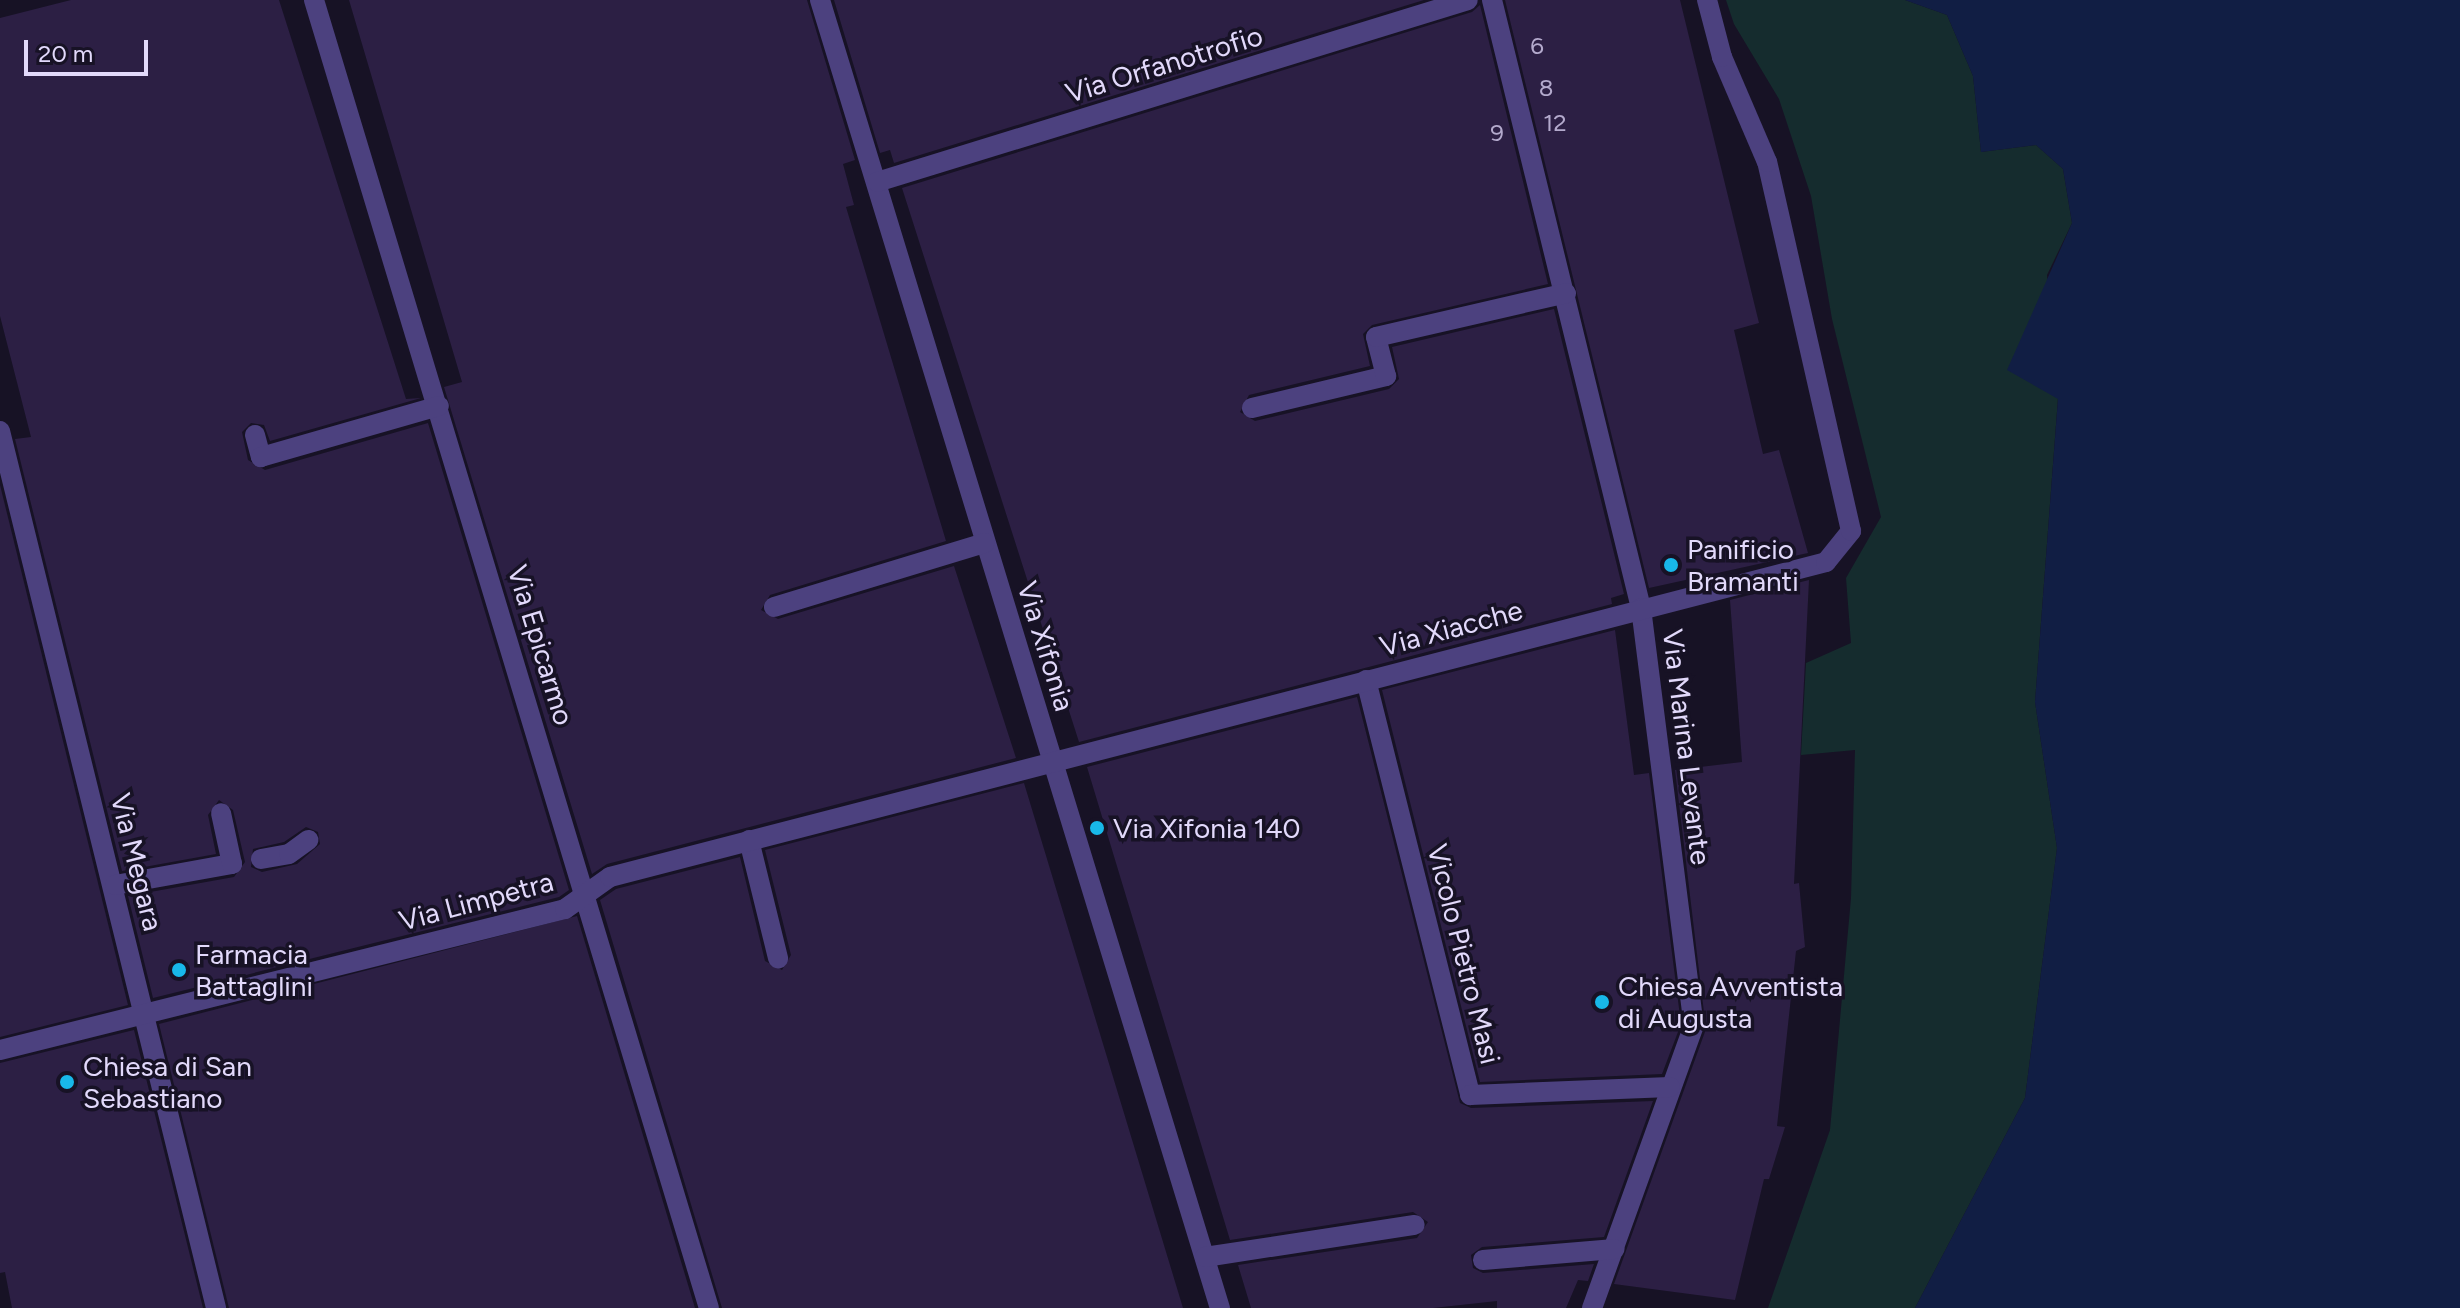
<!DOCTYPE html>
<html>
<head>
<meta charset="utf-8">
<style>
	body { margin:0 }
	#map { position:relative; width:2460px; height:1308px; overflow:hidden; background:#171225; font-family:Figtree,sans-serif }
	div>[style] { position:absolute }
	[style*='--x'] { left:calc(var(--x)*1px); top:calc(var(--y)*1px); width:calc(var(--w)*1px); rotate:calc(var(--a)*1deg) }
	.green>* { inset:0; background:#152c2e }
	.water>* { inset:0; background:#111e44 }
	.building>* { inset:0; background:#2c1f44 }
	.minor>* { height:20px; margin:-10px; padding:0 10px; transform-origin:10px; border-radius:10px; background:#4c417f }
	.dots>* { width:22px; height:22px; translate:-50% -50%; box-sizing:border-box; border:4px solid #171225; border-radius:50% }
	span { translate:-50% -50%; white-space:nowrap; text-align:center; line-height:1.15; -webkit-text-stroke:7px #171225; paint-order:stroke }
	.number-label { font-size:24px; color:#b4aacd }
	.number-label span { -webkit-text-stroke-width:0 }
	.street-label { font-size:28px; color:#e2d9fb }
	.poi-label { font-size:28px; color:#e2d9fb }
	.left { translate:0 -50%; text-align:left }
	.scale { position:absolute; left:24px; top:40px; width:124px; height:36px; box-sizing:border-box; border:4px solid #e2d9fb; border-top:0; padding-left:10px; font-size:24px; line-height:28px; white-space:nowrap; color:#e2d9fb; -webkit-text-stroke:6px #171225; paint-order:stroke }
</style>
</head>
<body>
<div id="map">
	<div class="green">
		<div style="clip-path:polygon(1726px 0,1905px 0,1947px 15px,1973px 76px,1981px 152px,2036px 145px,2063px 169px,2072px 223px,2047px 275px,2058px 398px,2035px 702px,2057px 848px,2025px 1098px,1915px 1308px,1768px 1308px,1830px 1130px,1851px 898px,1855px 750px,1801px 755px,1806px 663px,1851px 643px,1846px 578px,1881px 517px,1832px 319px,1811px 196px,1779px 99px,1734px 24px)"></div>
	</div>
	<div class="water">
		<div style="clip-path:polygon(1905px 0,2460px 0,2460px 1308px,1915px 1308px,2025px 1098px,2057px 848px,2035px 702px,2058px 399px,2007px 370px,2072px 223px,2063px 169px,2036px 145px,1981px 152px,1973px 76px,1947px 15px)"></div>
	</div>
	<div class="building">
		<div style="clip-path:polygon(evenodd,71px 0,279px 0,406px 399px,421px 398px,270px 441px,264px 425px,251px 423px,242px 432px,248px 460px,265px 470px,428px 423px,569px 890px,559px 897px,153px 998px,128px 896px,234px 877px,245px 862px,233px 810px,219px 800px,208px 815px,216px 854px,122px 871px,15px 439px,31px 437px,0 316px,0 18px,71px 0,306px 827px,318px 832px,320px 844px,297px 864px,262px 872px,251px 867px,253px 849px,284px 842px,306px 827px)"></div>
		<div style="clip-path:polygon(349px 0,807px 0,855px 160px,843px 164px,854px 205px,846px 207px,946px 541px,770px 595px,761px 610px,778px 619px,954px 566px,1016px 758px,607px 864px,592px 874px,444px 387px,462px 382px)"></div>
		<div style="clip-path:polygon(834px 0,1424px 0,894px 163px,890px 150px,880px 153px)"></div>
		<div style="clip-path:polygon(1505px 0,1680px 0,1759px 323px,1734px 330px,1763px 454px,1779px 450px,1808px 553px,1649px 588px)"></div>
		<div style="clip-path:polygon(1480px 5px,1548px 284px,1372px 325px,1363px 334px,1370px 366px,1249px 395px,1240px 412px,1255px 421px,1389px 389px,1399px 379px,1392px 347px,1554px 309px,1624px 594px,1611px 598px,1612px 604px,1079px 742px,902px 188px,1472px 12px)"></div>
		<div style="clip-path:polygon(0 485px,128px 1005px,0 1037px)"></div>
		<div style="clip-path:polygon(1809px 580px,1794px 884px,1799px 883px,1805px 947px,1796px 951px,1777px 1126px,1785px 1127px,1769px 1179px,1764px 1179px,1735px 1300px,1614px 1284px,1706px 1029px,1675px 770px,1742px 762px,1730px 600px)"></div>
		<div style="clip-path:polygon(1615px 630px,1634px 775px,1649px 773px,1681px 1024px,1662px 1074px,1480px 1082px,1382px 690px)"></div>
		<div style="clip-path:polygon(1357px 697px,1460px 1103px,1471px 1108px,1653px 1101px,1604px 1237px,1482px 1247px,1471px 1255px,1473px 1268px,1483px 1273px,1594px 1264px,1588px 1281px,1578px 1280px,1566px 1308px,1497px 1308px,1497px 1301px,1433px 1308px,1251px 1308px,1238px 1265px,1417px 1238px,1428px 1222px,1413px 1212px,1230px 1240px,1087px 767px)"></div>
		<div style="clip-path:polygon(1024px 783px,1183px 1308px,722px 1308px,600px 900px,616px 889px,740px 857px,765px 961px,782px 970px,791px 955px,765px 850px)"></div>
		<div style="clip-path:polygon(577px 916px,695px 1308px,229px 1308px,159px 1024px)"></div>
		<div style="clip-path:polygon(134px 1030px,203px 1308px,12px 1308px,5px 1272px,0 1273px,0 1063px)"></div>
	</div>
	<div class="minor">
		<div style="--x:314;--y:0;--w:1366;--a:73.2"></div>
		<div style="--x:820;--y:0;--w:1368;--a:73"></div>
		<div style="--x:1492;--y:0;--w:626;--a:76.23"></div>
		<div style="--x:1641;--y:608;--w:420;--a:82.8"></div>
		<div style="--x:1694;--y:1025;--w:301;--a:109.8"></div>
		<div style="--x:877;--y:182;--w:618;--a:-17.12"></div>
		<div style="--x:1252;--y:408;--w:138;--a:-13.4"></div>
		<div style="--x:1386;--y:376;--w:40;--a:-104.4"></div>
		<div style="--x:1376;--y:337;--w:195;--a:-13"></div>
		<div style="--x:0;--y:431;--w:903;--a:76.16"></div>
		<div style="--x:255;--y:435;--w:23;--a:75"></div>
		<div style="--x:261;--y:457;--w:185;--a:-16"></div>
		<div style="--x:774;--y:607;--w:220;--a:-16.9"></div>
		<div style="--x:1366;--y:680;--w:428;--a:75.9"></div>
		<div style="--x:1470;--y:1095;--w:200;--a:-2.3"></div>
		<div style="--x:749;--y:840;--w:122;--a:76.2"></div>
		<div style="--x:261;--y:859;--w:28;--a:-10"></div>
		<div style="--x:289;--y:854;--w:24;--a:-36"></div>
		<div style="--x:115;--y:885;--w:119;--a:-10.2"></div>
		<div style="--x:232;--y:864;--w:52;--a:-102.2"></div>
		<div style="--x:0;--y:1050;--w:582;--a:-14.01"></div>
		<div style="--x:565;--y:909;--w:55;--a:-35.4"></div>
		<div style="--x:610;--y:877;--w:1256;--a:-14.52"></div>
		<div style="--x:1826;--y:562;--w:40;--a:-51"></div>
		<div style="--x:1851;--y:531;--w:378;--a:-102.8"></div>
		<div style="--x:1767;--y:162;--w:114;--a:-113.2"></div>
		<div style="--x:1722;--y:57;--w:59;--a:-104.7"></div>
		<div style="--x:1205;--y:1257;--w:212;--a:-8.7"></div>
		<div style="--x:1483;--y:1260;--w:132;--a:-4.8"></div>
	</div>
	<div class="dots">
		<div style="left:1671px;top:565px;background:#18b8e9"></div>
		<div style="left:1097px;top:828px;background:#18b8e9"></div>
		<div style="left:179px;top:970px;background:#18b8e9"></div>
		<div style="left:1602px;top:1002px;background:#18b8e9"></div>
		<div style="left:67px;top:1082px;background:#18b8e9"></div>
	</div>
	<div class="number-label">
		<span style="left:1537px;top:46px">6</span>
		<span style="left:1546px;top:88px">8</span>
		<span style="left:1555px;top:123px">12</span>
		<span style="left:1497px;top:133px">9</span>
	</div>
	<div class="street-label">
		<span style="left:1164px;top:64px;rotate:-17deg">Via Orfanotrofio</span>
		<span style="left:1451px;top:628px;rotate:-15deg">Via Xiacche</span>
		<span style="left:541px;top:645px;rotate:73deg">Via Epicarmo</span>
		<span style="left:1046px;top:646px;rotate:73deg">Via Xifonia</span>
		<span style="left:1687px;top:747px;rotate:83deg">Via Marina Levante</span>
		<span style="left:137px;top:862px;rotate:76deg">Via Megara</span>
		<span style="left:476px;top:901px;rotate:-15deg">Via Limpetra</span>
		<span style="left:1464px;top:954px;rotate:76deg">Vicolo Pietro Masi</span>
	</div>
	<div class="poi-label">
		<span class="left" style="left:1687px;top:565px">Panificio<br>Bramanti</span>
		<span class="left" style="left:1113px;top:828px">Via Xifonia 140</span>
		<span class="left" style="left:195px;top:970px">Farmacia<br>Battaglini</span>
		<span class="left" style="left:1618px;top:1002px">Chiesa Avventista<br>di Augusta</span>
		<span class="left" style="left:83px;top:1082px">Chiesa di San<br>Sebastiano</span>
	</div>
	<div class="scale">20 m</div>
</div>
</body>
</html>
